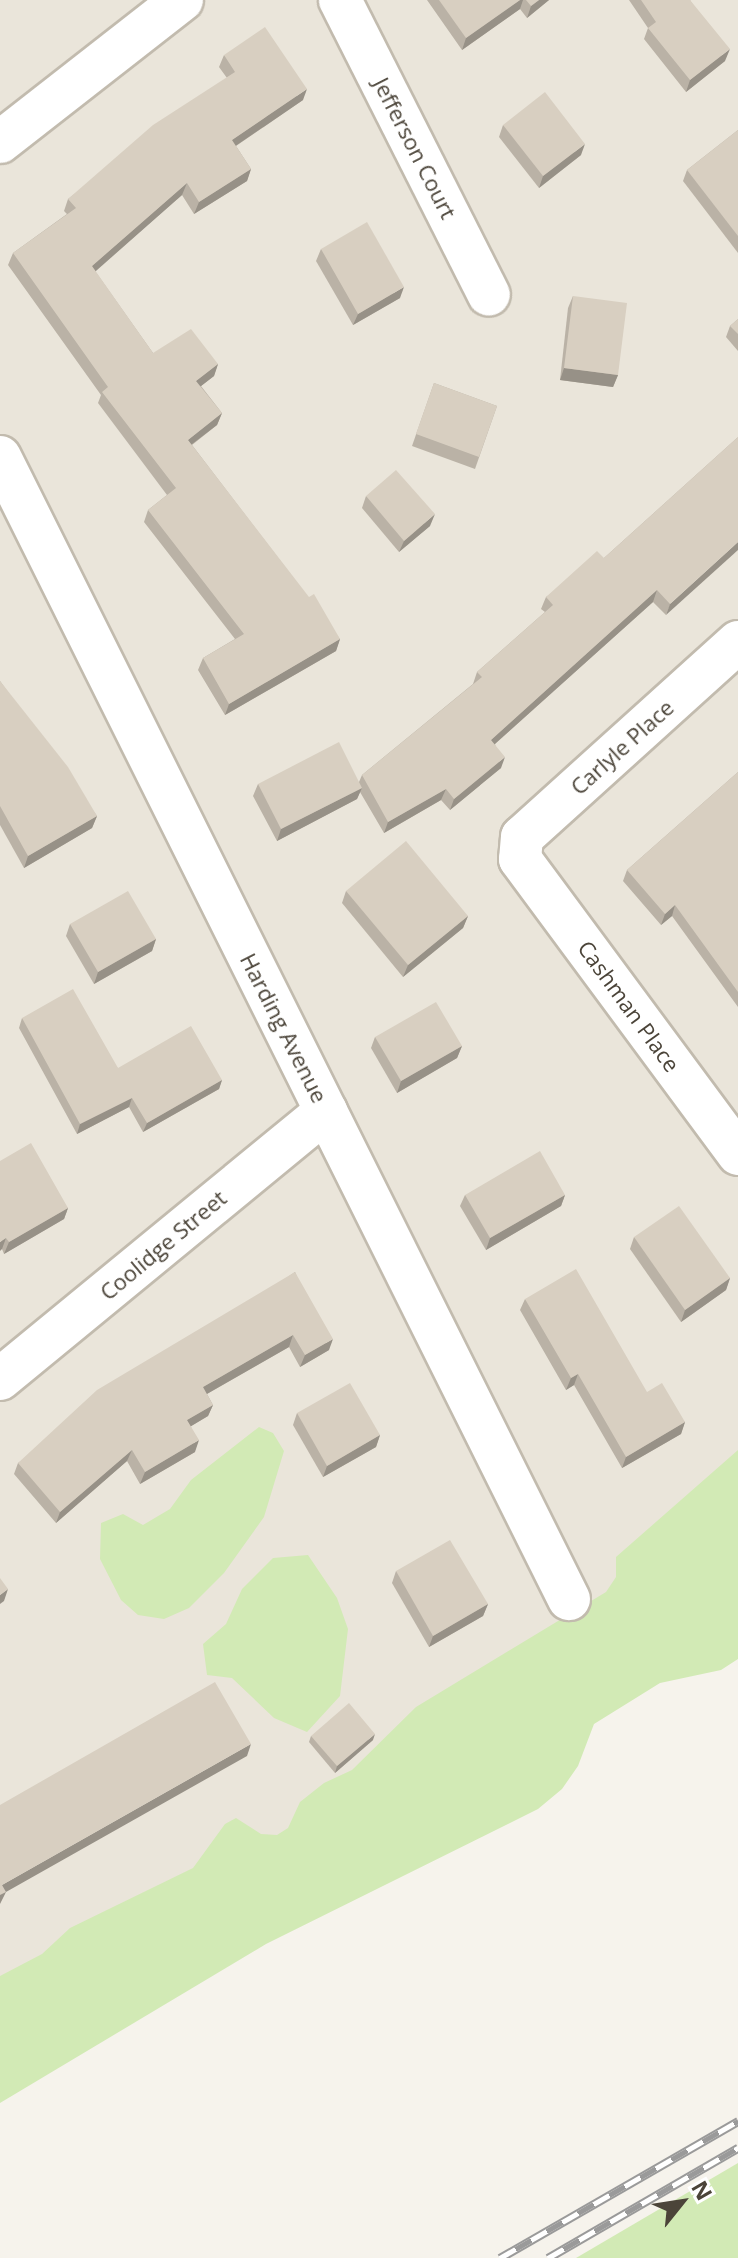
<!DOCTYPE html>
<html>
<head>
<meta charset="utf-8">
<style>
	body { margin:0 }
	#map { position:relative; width:738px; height:2258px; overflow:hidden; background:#f6f3ec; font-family:"Open Sans",sans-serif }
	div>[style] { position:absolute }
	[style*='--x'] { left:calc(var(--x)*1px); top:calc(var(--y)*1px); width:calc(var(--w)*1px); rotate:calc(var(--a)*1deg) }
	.residential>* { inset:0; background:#eae5da }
	.green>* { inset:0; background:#d2eab5 }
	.roads { filter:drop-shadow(2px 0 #c2bbae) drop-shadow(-2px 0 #c2bbae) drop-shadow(0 2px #c2bbae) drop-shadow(0 -2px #c2bbae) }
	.street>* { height:42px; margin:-21px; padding:0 21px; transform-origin:21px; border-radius:21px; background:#fff }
	.rail>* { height:9px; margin-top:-4.5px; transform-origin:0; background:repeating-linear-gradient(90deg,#fff 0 18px,#9a9a9a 0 36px); box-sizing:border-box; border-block:2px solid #9a9a9a }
	.wall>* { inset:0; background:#bab2a6 }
	.shaded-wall>* { inset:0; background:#979187 }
	.building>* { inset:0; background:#d8cfc1 }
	span { translate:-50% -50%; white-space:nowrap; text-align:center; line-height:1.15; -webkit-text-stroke:6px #fff; paint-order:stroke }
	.street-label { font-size:22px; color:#4b4439 }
	.north { position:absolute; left:642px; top:2162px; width:80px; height:80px; -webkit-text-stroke:6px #fff; paint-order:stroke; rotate:60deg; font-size:22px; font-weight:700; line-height:32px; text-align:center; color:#4b4439 }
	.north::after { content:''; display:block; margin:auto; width:28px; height:36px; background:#4b4439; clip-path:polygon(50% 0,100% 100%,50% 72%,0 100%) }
</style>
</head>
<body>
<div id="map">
	<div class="residential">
		<div style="clip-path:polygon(0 0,738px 0,738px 1632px,0 2042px)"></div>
	</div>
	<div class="green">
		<div style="clip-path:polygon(259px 1427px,273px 1433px,284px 1451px,264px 1517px,224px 1573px,189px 1608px,164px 1619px,138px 1615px,121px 1600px,100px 1559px,101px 1523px,123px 1514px,143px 1525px,170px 1509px,191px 1480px)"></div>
		<div style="clip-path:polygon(738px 1450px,738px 1659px,721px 1670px,660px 1683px,594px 1724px,578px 1766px,562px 1789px,538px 1809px,266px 1944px,0 2103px,0 1976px,42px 1954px,70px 1928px,193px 1868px,225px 1824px,236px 1818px,261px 1834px,277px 1835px,288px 1828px,300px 1802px,324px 1783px,352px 1770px,416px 1707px,606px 1592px,616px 1577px,616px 1557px)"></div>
		<div style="clip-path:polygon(308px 1555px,337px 1598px,348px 1629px,340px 1696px,307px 1732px,274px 1718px,232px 1678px,207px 1675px,203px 1644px,226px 1624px,242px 1589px,273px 1558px)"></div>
		<div style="clip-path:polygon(738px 2163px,738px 2258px,576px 2258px)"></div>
	</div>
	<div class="roads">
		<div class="street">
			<div style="--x:340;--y:0;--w:330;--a:63.2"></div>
			<div style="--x:0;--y:142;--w:231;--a:-38"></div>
			<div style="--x:0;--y:457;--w:1276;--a:63.52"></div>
			<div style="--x:738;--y:642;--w:291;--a:137.9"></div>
			<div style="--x:522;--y:837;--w:22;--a:95"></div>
			<div style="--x:520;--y:859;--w:367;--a:53.5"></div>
			<div style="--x:0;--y:1379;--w:422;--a:-39.4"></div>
		</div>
	</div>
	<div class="rail">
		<div style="--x:500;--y:2258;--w:275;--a:-29.9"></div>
		<div style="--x:548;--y:2258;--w:220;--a:-30.1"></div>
	</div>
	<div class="wall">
		<div style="clip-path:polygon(427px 0,549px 0,527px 18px,520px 9px,462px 50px)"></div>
		<div style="clip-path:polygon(629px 0,690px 0,725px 61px,686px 92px,644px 39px,648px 28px)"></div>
		<div style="clip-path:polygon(224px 55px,303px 100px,236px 146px,251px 169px,247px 181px,194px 214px,182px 195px,95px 271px,153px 353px,218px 364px,214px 376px,201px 386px,222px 413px,217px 425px,192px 445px,340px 639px,336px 651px,225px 715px,198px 670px,203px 658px,235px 639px,144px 522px,148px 510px,167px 495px,98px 403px,101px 395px,8px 265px,13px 253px,67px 214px,64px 211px,68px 199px,227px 78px,219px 67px)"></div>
		<div style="clip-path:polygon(503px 125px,581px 155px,539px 188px,499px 137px)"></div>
		<div style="clip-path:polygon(738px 130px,738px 253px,683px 181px,687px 170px)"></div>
		<div style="clip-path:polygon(321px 249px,400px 298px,353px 325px,316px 261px)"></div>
		<div style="clip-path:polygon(573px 296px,618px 375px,613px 387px,560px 380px,568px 308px)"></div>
		<div style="clip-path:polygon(738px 319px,738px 351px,726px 337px,730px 326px)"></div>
		<div style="clip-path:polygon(434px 383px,497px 406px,475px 469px,412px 446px)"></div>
		<div style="clip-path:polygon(738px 437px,666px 615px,653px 602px,495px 744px,501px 768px,450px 810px,441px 800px,384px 833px,360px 792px,357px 799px,277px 841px,253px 796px,258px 784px,359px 782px,362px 775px,473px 684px,477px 672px,545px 612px,541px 609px,546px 597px,604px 558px)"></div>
		<div style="clip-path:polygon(366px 496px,430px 526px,399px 552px,362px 508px)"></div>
		<div style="clip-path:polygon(0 681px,97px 816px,92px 828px,24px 868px,0 825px)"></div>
		<div style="clip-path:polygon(738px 772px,738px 1007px,672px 916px,661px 925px,623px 881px,627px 870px)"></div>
		<div style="clip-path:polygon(346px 891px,468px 916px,463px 928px,403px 977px,342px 903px)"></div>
		<div style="clip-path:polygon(70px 924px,156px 939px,152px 951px,94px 984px,66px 936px)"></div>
		<div style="clip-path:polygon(22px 1018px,118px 1068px,222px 1080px,219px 1089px,143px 1132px,129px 1107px,77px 1134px,19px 1028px)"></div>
		<div style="clip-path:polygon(375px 1037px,462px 1046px,457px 1058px,397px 1093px,371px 1048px)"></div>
		<div style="clip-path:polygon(0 1161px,68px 1208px,64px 1219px,4px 1254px,2px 1249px)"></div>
		<div style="clip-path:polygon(465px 1195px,565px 1195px,561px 1206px,486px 1250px,460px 1206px)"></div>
		<div style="clip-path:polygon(634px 1237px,730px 1278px,726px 1290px,681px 1322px,630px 1249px)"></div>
		<div style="clip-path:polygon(295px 1272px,329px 1350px,300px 1367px,289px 1347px,207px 1394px,213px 1405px,208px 1416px,191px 1426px,195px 1452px,140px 1484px,127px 1461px,56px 1523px,14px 1474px,18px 1463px)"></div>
		<div style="clip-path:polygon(525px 1299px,685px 1422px,681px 1434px,622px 1468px,574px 1385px,566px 1390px,520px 1310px)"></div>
		<div style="clip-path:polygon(297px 1413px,380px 1435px,376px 1447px,323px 1477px,293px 1425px)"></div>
		<div style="clip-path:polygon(396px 1571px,488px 1604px,483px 1616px,429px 1647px,392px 1583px)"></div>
		<div style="clip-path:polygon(311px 1736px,373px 1740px,335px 1773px,309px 1742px)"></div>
	</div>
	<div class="shaded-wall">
		<div style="clip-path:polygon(520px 0,523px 0,520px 9px,462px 50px,466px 38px)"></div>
		<div style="clip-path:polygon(539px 0,549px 0,527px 18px,531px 6px)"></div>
		<div style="clip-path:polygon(730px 49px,725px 61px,686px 92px,690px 80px)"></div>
		<div style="clip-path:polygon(307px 89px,303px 100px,228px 151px,232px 140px)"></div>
		<div style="clip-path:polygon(585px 144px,581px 155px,539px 188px,543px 176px)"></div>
		<div style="clip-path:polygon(251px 169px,247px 181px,194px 214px,199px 202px)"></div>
		<div style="clip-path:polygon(187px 183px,182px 195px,88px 278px,92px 266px)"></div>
		<div style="clip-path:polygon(404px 287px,400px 298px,353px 325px,358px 314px)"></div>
		<div style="clip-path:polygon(218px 364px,214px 376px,192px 393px,196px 381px)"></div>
		<div style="clip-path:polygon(564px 368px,618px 375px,613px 387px,560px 380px)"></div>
		<div style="clip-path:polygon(222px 413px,217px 425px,183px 451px,188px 440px)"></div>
		<div style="clip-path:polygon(435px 514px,430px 526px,399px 552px,404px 541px)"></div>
		<div style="clip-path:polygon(738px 542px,738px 550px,666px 615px,670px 604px)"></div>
		<div style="clip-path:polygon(657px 590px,653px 602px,487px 751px,491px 740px)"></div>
		<div style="clip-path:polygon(340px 639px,336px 651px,225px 715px,229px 704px)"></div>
		<div style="clip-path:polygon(505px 757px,501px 768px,450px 810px,454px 799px)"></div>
		<div style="clip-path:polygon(362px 788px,357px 799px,277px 841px,281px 829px)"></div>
		<div style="clip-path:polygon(446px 789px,441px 800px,384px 833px,388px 822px)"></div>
		<div style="clip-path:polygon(97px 816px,92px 828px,24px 868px,28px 856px)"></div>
		<div style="clip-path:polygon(675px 905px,672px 916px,661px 925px,665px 914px)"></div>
		<div style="clip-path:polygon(468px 916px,463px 928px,403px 977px,408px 965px)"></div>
		<div style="clip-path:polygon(156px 939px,152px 951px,94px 984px,98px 972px)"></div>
		<div style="clip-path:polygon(462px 1046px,457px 1058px,397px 1093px,401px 1081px)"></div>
		<div style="clip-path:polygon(222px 1080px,219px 1089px,143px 1132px,147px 1123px)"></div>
		<div style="clip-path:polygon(132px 1098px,129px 1107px,77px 1134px,80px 1124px)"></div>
		<div style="clip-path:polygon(565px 1195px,561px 1206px,486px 1250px,490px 1238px)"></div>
		<div style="clip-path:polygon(68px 1208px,64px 1219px,4px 1254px,9px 1242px)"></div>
		<div style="clip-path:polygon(6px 1238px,2px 1249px,0 1251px,0 1242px)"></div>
		<div style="clip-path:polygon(730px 1278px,726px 1290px,681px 1322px,685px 1310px)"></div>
		<div style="clip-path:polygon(293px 1335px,289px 1347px,198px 1399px,203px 1387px)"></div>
		<div style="clip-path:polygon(333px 1339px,329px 1350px,300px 1367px,305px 1355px)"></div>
		<div style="clip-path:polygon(578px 1374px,574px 1385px,566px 1390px,571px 1378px)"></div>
		<div style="clip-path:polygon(213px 1405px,208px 1416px,183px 1431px,187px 1420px)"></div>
		<div style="clip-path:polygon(685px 1422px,681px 1434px,622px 1468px,626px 1457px)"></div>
		<div style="clip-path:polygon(380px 1435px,376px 1447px,323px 1477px,327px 1466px)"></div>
		<div style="clip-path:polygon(199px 1440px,195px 1452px,140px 1484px,145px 1472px)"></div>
		<div style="clip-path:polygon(132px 1450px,127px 1461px,56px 1523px,60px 1512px)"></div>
		<div style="clip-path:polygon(8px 1589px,4px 1601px,0 1604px,0 1595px)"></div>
		<div style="clip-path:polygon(488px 1604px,483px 1616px,429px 1647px,433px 1636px)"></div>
		<div style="clip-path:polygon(375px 1734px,373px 1740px,335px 1773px,337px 1766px)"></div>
		<div style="clip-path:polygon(251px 1744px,247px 1756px,6px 1892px,0 1904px,0 1889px,2px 1885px)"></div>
	</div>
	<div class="building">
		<div style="clip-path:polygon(439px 0,520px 0,466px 38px)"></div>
		<div style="clip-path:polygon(526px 0,539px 0,531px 6px)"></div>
		<div style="clip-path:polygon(641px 0,690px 0,730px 49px,690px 80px,648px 28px,656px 22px)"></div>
		<div style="clip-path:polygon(265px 27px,307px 89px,232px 140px,251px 169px,199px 202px,187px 183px,92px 266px,153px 353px,191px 329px,218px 364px,196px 381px,222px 413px,188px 440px,309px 597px,314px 594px,340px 639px,229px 704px,203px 658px,244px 634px,148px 510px,176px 488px,102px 392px,108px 387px,13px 253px,76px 208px,68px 199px,153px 125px,235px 72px,224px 55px)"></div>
		<div style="clip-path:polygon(545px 92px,585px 144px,543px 176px,503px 125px)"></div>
		<div style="clip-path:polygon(738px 130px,738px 236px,687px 170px)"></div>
		<div style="clip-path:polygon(367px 222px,404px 287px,358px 314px,321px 249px)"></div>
		<div style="clip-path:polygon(573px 296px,627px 303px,618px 375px,564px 368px)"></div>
		<div style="clip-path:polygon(738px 319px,738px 334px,730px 326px)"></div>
		<div style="clip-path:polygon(434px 383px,497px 406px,479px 457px,416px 434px)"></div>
		<div style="clip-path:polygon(738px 437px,738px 542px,670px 604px,657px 590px,491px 740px,505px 757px,454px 799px,446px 789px,388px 822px,362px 775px,482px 677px,477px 672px,553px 605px,546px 597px,597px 551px,604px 558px)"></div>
		<div style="clip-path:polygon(396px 470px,435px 514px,404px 541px,366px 496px)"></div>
		<div style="clip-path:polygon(0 681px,68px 767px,97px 816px,28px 856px,0 806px)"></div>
		<div style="clip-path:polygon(339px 742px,362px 788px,281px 829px,258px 784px)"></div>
		<div style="clip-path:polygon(738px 772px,738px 992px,675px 905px,665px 914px,627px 870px)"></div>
		<div style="clip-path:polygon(406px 841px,468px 916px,408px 965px,346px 891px)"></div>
		<div style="clip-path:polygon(128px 891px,156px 939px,98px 972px,70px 924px)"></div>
		<div style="clip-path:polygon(73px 989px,118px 1068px,191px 1026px,222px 1080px,147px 1123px,132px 1098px,80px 1124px,22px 1018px)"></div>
		<div style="clip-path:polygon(436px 1002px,462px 1046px,401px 1081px,375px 1037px)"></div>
		<div style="clip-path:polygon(31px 1143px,68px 1208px,9px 1242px,6px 1238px,0 1242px,0 1161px)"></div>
		<div style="clip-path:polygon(540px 1151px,565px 1195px,490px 1238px,465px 1195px)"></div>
		<div style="clip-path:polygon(679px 1206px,730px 1278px,685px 1310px,634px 1237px)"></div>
		<div style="clip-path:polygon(576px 1269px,647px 1392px,662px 1383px,685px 1422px,626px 1457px,578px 1374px,571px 1378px,525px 1299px)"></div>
		<div style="clip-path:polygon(295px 1272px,333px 1339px,305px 1355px,293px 1335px,203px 1387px,213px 1405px,187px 1420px,199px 1440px,145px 1472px,132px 1450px,60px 1512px,18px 1463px,97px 1390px)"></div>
		<div style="clip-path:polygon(350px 1383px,380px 1435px,327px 1466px,297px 1413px)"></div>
		<div style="clip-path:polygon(450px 1540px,488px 1604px,433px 1636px,396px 1571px)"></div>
		<div style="clip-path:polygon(0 1578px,8px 1589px,0 1595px)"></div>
		<div style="clip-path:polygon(215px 1682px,251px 1744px,2px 1885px,6px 1892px,0 1895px,0 1805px)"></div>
		<div style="clip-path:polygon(349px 1703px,375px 1734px,337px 1766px,311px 1736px)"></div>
	</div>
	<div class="street-label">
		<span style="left:415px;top:148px;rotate:63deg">Jefferson Court</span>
		<span style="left:622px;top:747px;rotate:-42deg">Carlyle Place</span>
		<span style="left:629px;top:1006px;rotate:54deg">Cashman Place</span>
		<span style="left:284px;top:1028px;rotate:63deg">Harding Avenue</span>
		<span style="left:163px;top:1245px;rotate:-40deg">Coolidge Street</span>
	</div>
	<div class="north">N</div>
</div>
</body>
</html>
